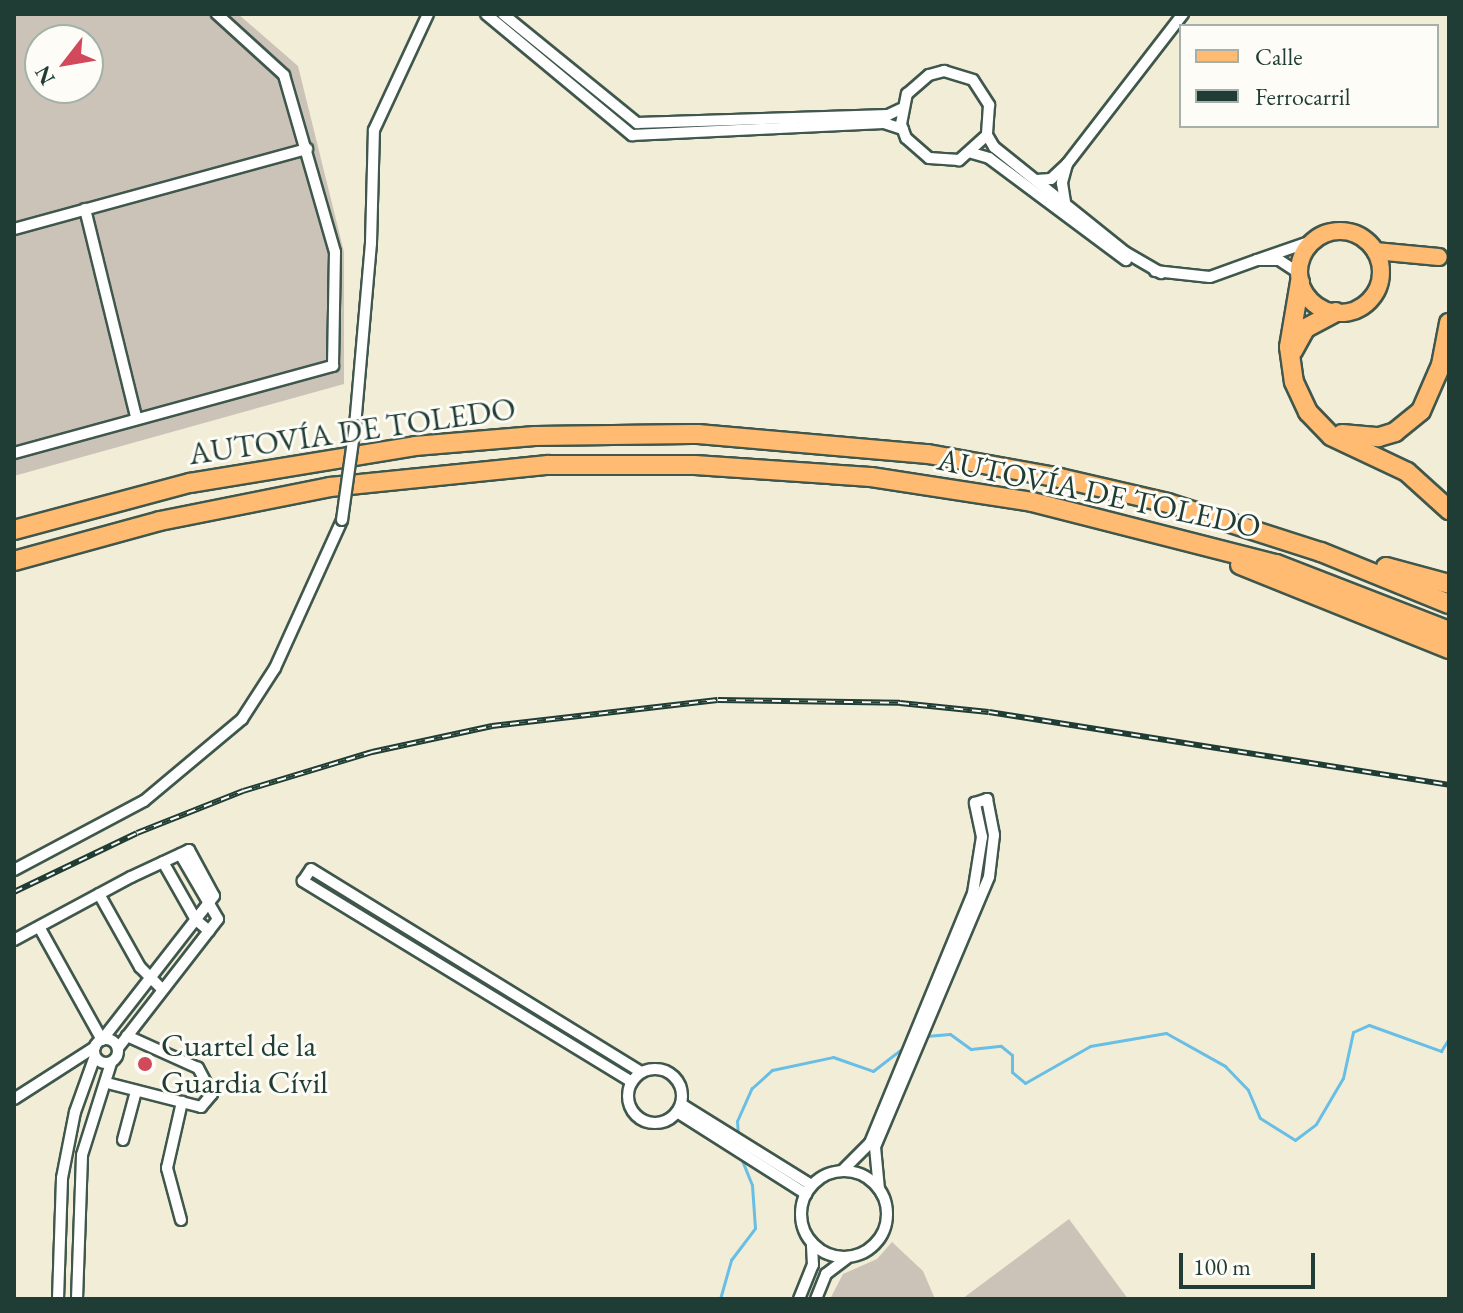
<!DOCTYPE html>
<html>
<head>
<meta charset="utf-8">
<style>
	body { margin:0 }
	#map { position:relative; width:1463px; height:1313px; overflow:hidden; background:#f2edd7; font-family:"EB Garamond",serif }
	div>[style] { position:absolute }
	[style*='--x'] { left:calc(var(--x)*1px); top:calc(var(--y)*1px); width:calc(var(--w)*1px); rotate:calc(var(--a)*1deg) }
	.industrial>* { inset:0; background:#cbc3b8 }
	.stream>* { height:3px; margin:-1.5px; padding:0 1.5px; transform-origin:1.5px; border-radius:1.5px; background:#68bee5 }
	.roads { filter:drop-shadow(2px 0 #3f574c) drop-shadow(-2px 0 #3f574c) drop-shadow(0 2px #3f574c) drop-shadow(0 -2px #3f574c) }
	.street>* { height:10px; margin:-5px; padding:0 5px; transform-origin:5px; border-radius:5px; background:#fff }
	.street>.ring { margin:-5px; padding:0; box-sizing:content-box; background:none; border:10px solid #fff; border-radius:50% }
	.primary>* { height:16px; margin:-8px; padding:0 8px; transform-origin:8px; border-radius:8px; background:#febb71 }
	.primary>.ring { margin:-8px; padding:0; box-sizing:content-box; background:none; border:16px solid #febb71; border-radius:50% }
	.highway>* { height:18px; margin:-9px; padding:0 9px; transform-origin:9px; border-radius:9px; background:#febb71 }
	.rail>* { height:6px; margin-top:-3px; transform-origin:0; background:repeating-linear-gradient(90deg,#fdfcf7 0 9px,#1f3d34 0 18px); box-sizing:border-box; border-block:2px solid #1f3d34 }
	.bridges { filter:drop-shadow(2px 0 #3f574c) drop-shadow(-2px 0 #3f574c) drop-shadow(0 2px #3f574c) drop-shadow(0 -2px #3f574c) }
	.street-bridge>* { height:10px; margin:-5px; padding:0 5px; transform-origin:5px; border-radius:5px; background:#fff }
	.dots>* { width:22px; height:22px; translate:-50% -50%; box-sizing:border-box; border:4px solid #fdfcf7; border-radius:50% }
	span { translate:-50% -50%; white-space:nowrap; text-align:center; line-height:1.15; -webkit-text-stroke:6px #fdfcf7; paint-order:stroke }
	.street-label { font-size:32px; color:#1f3d34 }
	.poi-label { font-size:32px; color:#1f3d34 }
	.left { translate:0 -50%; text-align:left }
	.frame { position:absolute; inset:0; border:16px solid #1f3d34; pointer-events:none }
	.legend { position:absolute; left:1179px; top:24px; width:260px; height:104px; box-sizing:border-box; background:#fdfcf7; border:2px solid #a4b0a9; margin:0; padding:10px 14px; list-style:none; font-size:24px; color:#1f3d34 }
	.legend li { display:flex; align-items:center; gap:16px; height:40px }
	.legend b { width:40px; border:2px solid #a4b0a9 }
	.north { position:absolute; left:24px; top:24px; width:80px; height:80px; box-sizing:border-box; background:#fdfcf7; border:2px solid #a4b0a9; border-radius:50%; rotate:239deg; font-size:22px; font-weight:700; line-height:32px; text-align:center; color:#1f3d34 }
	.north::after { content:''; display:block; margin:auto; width:28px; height:36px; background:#d1495b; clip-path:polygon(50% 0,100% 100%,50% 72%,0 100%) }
	.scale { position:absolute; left:1179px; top:1253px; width:136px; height:36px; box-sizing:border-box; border:4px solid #1f3d34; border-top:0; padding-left:10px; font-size:24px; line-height:28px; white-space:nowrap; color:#1f3d34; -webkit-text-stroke:6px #fdfcf7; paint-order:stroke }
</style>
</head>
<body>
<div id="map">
	<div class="industrial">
		<div style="clip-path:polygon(evenodd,14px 14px,238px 14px,298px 66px,344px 252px,344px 384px,14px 476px,14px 14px,40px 40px,88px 40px,88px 88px,40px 88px,40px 40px)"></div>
		<div style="clip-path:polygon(1069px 1219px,1128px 1299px,962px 1299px)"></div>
		<div style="clip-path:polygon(892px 1242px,923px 1271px,935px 1299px,830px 1299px,843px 1274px,877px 1259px)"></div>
	</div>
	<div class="stream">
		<div style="--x:926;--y:1036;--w:24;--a:-5"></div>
		<div style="--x:950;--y:1034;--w:26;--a:36"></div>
		<div style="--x:971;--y:1049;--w:30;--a:-6"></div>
		<div style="--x:1001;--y:1046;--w:14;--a:39"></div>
		<div style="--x:1012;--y:1055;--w:17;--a:90"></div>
		<div style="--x:1012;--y:1072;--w:17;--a:40"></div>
		<div style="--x:1025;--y:1083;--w:75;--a:-29.6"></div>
		<div style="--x:1090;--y:1046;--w:77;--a:-9.7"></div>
		<div style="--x:1166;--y:1033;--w:68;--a:29.2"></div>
		<div style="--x:1225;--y:1066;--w:33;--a:46"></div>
		<div style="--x:1248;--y:1090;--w:30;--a:67"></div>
		<div style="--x:1260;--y:1118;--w:41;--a:32.2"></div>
		<div style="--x:1295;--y:1140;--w:26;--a:-37"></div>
		<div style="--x:1316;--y:1124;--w:53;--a:-59.6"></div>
		<div style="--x:1343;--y:1078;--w:47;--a:-77.7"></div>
		<div style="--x:1353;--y:1032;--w:17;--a:-24"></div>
		<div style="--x:1369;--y:1025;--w:77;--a:19.9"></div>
		<div style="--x:1441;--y:1051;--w:15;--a:-58"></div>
		<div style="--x:738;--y:1135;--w:14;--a:-94"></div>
		<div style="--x:737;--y:1121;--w:36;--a:-66"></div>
		<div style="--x:752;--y:1088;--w:27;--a:-42"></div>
		<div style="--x:772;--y:1070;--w:62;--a:-12"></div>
		<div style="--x:833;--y:1057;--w:42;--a:19.3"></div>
		<div style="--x:873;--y:1071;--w:44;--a:-37.6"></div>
		<div style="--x:720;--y:1299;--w:41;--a:-74.2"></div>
		<div style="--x:731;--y:1260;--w:40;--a:-53"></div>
		<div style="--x:755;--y:1228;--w:43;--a:-94"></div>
		<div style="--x:752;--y:1185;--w:32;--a:-112"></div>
	</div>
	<div class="roads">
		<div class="street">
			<div style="--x:486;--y:14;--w:190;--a:39.7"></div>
			<div style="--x:632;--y:135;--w:252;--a:-2.7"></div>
			<div style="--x:884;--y:123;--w:20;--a:18"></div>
			<div style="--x:503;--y:14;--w:173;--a:39.1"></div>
			<div style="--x:637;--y:123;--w:251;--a:-1.8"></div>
			<div style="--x:888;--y:115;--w:14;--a:-25"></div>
			<div style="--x:987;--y:135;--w:38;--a:138"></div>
			<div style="--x:959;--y:160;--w:30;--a:-176"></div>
			<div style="--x:929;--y:158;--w:30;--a:-139"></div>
			<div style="--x:906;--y:138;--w:15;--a:-110"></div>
			<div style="--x:901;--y:124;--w:31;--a:-79"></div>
			<div style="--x:907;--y:94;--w:29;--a:-41"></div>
			<div style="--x:929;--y:75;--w:16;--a:-15"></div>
			<div style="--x:944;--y:71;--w:30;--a:17"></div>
			<div style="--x:973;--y:80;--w:30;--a:57"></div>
			<div style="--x:989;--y:105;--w:30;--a:94"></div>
			<div style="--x:987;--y:135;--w:14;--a:60"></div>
			<div style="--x:994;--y:147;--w:168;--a:38.7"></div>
			<div style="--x:1125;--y:252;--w:42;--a:30.3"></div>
			<div style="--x:972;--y:153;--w:18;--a:16"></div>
			<div style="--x:989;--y:158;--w:171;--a:36.7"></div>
			<div style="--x:1067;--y:164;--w:190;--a:-52.3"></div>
			<div style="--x:1036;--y:180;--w:15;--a:-4"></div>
			<div style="--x:1051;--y:179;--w:22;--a:-43"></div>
			<div style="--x:1067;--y:164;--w:20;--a:105"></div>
			<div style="--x:1062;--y:183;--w:20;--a:81"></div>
			<div style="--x:85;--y:209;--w:214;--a:76.2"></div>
			<div style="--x:14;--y:229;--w:304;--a:-15.3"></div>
			<div style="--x:1155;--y:271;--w:55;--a:6.2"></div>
			<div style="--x:1210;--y:277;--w:50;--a:-19.9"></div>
			<div style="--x:1299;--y:273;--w:24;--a:-147"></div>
			<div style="--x:1279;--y:260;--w:22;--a:180"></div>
			<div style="--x:1257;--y:260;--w:58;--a:-19.1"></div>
			<div style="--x:355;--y:426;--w:184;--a:-85"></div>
			<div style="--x:371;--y:243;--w:113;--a:-88.5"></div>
			<div style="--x:374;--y:130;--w:128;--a:-65"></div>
			<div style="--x:14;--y:453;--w:331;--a:-15.3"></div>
			<div style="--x:333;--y:366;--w:114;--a:-89"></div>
			<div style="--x:335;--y:252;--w:184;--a:-106.1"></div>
			<div style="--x:284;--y:75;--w:91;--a:-137.7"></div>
			<div style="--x:163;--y:862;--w:67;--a:60.4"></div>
			<div style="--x:196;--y:920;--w:17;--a:40"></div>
			<div style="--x:14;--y:870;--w:147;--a:-28"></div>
			<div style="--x:144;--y:801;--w:128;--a:-39.9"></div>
			<div style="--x:242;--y:719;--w:61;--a:-57.1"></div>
			<div style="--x:275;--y:668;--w:162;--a:-65.6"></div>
			<div style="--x:99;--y:894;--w:84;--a:60.7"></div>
			<div style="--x:140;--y:967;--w:30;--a:45"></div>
			<div style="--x:14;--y:940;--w:133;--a:-28.3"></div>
			<div style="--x:131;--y:877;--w:64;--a:-25"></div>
			<div style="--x:189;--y:850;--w:52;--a:61.5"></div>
			<div style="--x:214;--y:896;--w:182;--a:127.9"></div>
			<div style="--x:102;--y:1040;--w:129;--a:-119.1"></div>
			<div class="ring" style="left:94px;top:1039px;width:14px;height:14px"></div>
			<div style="--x:118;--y:1048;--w:163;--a:-52.2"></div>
			<div style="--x:218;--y:919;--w:75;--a:-120.3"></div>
			<div class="ring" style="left:628px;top:1069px;width:44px;height:44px"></div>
			<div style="--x:632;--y:1082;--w:386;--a:-148.6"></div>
			<div style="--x:303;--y:881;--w:14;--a:-56"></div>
			<div style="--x:311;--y:869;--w:387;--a:31.6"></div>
			<div style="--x:111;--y:1084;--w:93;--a:14.3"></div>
			<div style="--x:201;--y:1107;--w:17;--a:-50"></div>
			<div style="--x:212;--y:1094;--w:30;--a:-118"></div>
			<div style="--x:198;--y:1068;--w:78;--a:-155.7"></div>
			<div style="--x:14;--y:1099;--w:96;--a:-32.7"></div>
			<div style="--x:681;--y:1104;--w:153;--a:31.9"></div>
			<div style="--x:677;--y:1112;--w:153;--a:32.4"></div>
			<div style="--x:123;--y:1140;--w:51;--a:-75.1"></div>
			<div style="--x:843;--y:1170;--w:38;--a:-45"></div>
			<div style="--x:870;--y:1143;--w:270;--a:-67.6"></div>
			<div style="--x:973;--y:893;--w:57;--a:-80.9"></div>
			<div style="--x:982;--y:837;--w:35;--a:-102"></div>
			<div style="--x:975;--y:803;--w:13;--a:-18"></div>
			<div style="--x:987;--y:799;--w:37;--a:79"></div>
			<div style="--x:994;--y:835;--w:42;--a:96.8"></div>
			<div style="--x:989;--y:877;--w:293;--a:112.9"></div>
			<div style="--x:875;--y:1147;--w:42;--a:84.6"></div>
			<div class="ring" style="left:801px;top:1171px;width:76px;height:76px"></div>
			<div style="--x:181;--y:1220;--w:54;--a:-105.1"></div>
			<div style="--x:167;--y:1168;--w:68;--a:-77.2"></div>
			<div style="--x:58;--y:1299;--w:121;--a:-88.1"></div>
			<div style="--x:62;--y:1178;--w:67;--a:-78.9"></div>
			<div style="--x:75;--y:1112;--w:59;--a:-70.3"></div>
			<div style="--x:77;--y:1299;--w:144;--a:-88"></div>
			<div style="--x:82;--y:1155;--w:96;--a:-72.5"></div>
			<div style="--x:799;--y:1299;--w:37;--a:-68"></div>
			<div style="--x:813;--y:1265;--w:22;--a:-93"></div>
			<div style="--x:816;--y:1299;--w:27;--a:-68"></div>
			<div style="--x:826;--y:1274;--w:26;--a:-37"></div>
		</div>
		<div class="primary">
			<div class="ring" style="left:1299px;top:231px;width:66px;height:66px"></div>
			<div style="--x:1375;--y:251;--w:64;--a:5.4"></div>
		</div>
		<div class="highway">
			<div style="--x:1300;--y:282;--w:66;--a:99.6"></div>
			<div style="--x:1289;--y:347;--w:35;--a:82"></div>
			<div style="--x:1294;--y:382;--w:33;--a:65"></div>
			<div style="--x:1308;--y:412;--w:33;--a:46"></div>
			<div style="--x:1331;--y:436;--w:84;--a:25.3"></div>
			<div style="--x:1407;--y:472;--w:57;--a:42.1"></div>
			<div style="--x:1293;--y:351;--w:26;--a:-61"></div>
			<div style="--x:1306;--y:328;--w:34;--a:-28"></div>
			<div style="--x:1342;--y:434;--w:37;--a:5"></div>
			<div style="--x:1379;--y:437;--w:17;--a:-17"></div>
			<div style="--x:1395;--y:432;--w:33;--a:-39"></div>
			<div style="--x:1421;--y:411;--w:50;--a:-66.5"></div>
			<div style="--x:1441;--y:365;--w:43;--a:-79.2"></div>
			<div style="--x:14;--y:530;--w:182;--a:-15"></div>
			<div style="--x:190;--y:483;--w:228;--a:-9.3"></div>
			<div style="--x:415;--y:446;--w:120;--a:-4.8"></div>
			<div style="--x:535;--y:436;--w:163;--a:-0.7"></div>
			<div style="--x:698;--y:434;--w:231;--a:5"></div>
			<div style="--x:928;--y:454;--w:134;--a:10.3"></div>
			<div style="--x:1060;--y:478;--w:111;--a:13"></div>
			<div style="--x:1168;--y:503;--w:161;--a:17.8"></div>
			<div style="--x:1321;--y:552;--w:138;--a:22.1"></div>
			<div style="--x:14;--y:561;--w:151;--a:-15.3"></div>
			<div style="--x:160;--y:521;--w:173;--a:-11.3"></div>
			<div style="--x:330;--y:487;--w:219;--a:-5.8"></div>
			<div style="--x:548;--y:465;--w:147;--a:0"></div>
			<div style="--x:695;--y:465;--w:176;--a:3.9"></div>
			<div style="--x:871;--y:477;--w:163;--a:8.8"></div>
			<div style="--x:1032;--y:502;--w:252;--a:14.3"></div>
			<div style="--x:1276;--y:564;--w:186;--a:21.2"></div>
			<div style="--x:1240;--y:565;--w:225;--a:21.9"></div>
			<div style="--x:1386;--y:567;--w:65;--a:15.1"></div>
		</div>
	</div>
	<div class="rail">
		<div style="--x:14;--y:892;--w:136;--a:-25.6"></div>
		<div style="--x:137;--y:833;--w:114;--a:-21.6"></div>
		<div style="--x:243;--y:791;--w:135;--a:-16.8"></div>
		<div style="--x:372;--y:752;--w:123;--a:-12.2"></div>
		<div style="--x:492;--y:726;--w:227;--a:-6.6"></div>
		<div style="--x:718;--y:700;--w:182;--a:0.9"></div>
		<div style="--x:900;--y:703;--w:89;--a:5.8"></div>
		<div style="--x:989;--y:712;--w:466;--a:9"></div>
	</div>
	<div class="bridges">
		<div class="street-bridge">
			<div style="--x:342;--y:520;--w:95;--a:-82.1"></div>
		</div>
	</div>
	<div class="dots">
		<div style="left:145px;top:1064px;background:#d1495b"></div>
	</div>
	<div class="street-label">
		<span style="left:352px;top:431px;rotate:-8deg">AUTOVÍA DE TOLEDO</span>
		<span style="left:1099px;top:493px;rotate:12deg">AUTOVÍA DE TOLEDO</span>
	</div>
	<div class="poi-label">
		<span class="left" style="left:161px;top:1064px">Cuartel de la<br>Guardia Cívil</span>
	</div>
	<div class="frame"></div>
	<ul class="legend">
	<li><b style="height:10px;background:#febb71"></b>Calle</li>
	<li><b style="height:10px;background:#1f3d34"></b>Ferrocarril</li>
	</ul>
	<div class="north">N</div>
	<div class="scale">100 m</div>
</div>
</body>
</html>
